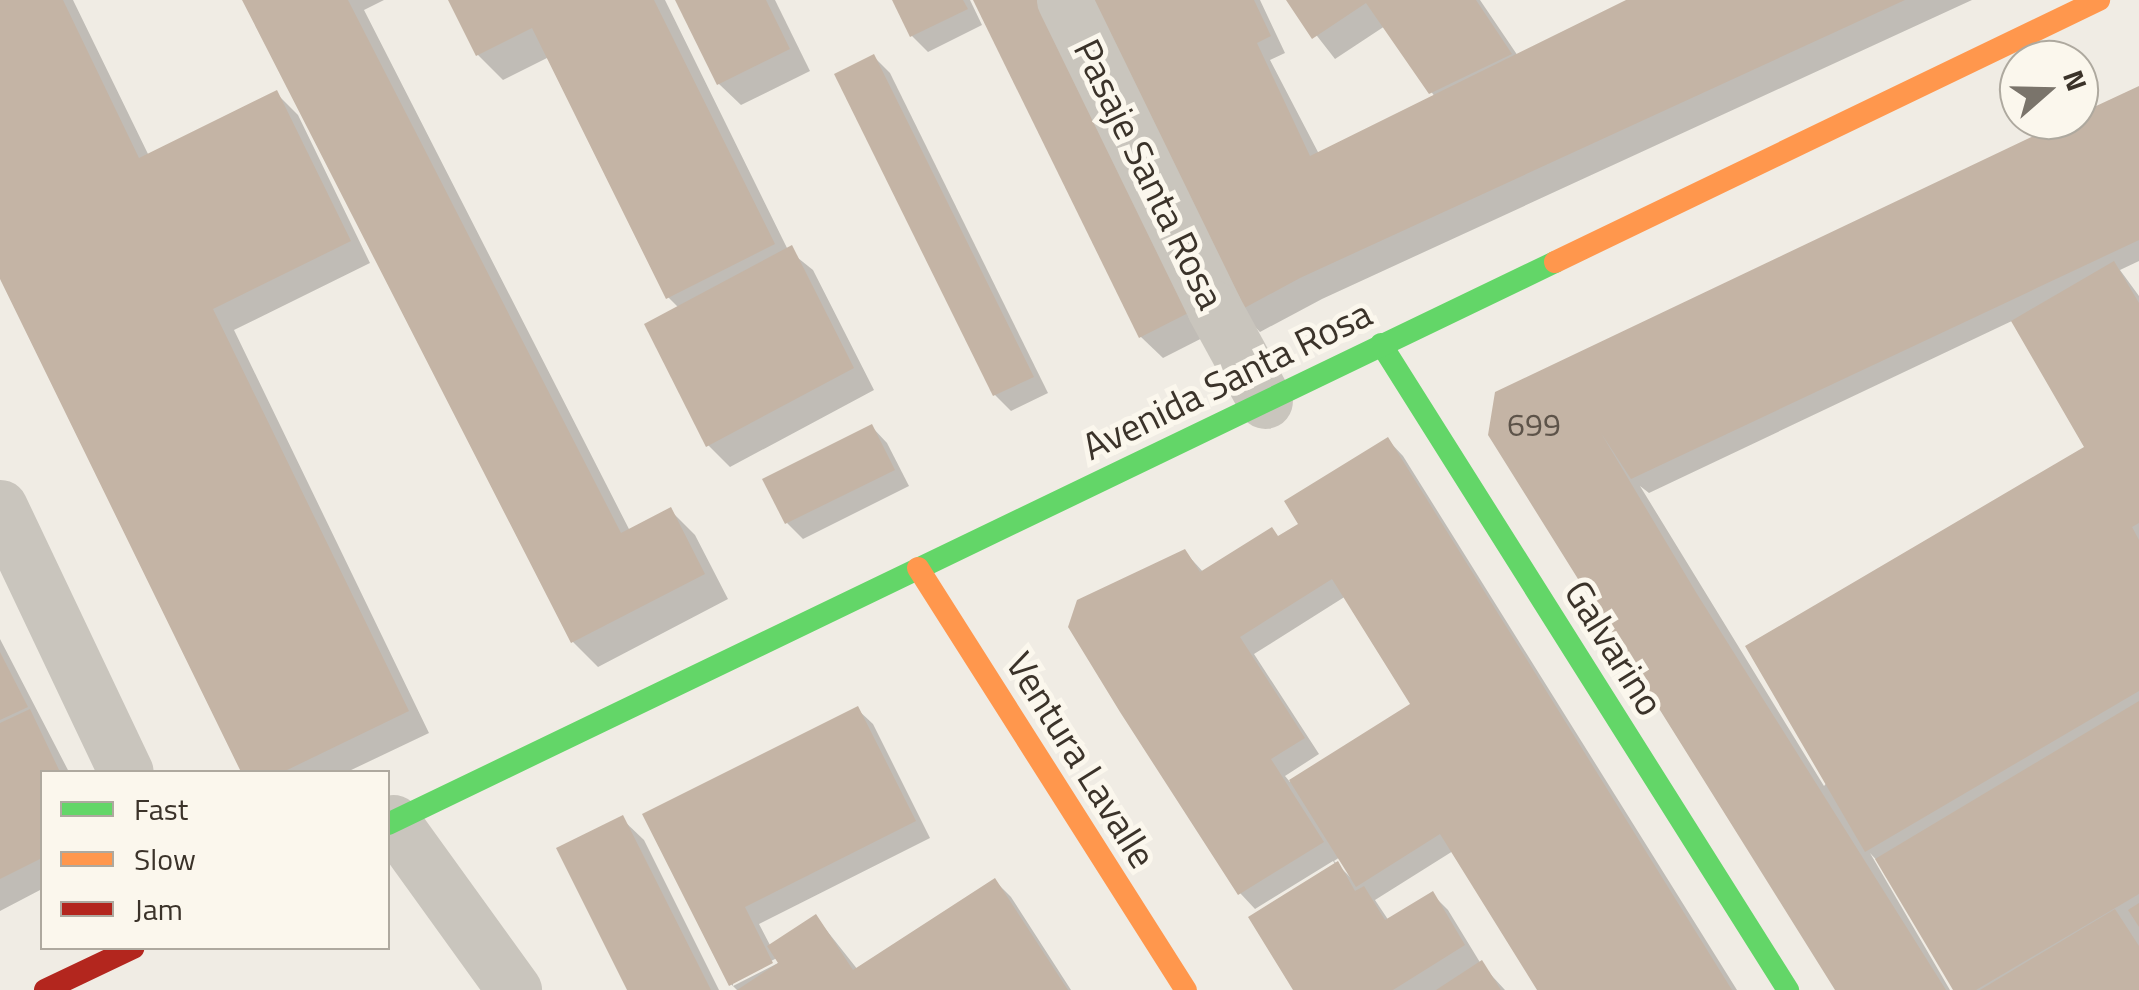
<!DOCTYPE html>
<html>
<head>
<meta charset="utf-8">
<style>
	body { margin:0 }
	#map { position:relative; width:2139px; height:990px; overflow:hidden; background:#f0ece4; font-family:"Titillium Web",sans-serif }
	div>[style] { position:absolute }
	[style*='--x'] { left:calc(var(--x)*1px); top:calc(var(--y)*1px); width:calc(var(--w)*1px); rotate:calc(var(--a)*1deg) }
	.shadow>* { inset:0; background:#0003 }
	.building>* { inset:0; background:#c4b4a5 }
	.street>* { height:55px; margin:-27.5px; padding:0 27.5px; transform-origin:27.5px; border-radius:27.5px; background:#c9c5bd }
	.fast>* { height:22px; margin:-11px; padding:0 11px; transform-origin:11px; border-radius:11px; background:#63d668 }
	.slow>* { height:22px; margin:-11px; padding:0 11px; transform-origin:11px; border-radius:11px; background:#ff974d }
	.jam>* { height:22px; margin:-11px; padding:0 11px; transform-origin:11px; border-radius:11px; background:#b3261e }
	span { translate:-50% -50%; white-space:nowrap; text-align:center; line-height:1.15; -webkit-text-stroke:10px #fbf7ed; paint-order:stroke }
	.number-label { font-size:32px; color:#5d5349 }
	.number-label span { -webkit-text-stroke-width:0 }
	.street-label { font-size:38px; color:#3b332a }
	.legend { position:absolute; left:40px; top:770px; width:350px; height:180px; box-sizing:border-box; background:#fbf7ed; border:2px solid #aea99f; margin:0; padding:12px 18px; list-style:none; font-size:30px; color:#3b332a }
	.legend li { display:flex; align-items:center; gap:20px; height:50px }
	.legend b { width:50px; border:2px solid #aea99f }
	.north { position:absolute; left:1999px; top:40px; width:100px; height:100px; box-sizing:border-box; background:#fbf7ed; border:2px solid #aea99f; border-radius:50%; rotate:70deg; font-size:28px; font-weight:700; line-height:40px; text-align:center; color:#3b332a }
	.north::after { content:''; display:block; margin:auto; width:35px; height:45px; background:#7a746b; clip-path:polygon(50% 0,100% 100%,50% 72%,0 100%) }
</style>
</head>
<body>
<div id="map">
	<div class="shadow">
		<div style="clip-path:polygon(0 0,73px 0,149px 156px,277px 94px,298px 115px,370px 263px,234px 330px,429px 733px,347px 772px,244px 772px,0 273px)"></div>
		<div style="clip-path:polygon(245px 0,384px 0,364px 10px,630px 531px,670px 510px,695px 535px,728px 599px,598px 667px,573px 642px)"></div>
		<div style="clip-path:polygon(451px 0,665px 0,788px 250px,813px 270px,874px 390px,730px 467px,708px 445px,679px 308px,668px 297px,549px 57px,503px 80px,478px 55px)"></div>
		<div style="clip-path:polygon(678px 0,775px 0,810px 71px,741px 105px,719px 84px)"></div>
		<div style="clip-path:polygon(895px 0,970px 0,982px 25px,928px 52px,912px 36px)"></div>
		<div style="clip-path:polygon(976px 0,1218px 330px,1163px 358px,1141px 337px)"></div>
		<div style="clip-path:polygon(1087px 0,1260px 0,1285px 53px,1270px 60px,1319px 154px,1435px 97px,1385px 26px,1335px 59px,1289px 0,1480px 0,1518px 56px,1631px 0,1972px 0,1322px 299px,1260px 332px,1239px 310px)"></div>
		<div style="clip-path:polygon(874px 57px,890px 73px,1048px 393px,1011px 411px,995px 395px)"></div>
		<div style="clip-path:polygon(evenodd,2139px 88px,2139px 261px,2120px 270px,2139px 296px,2139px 990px,1956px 990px,1881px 865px,1870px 853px,1950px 990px,1838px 990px,1490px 434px,2072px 120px,2139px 88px,2014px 320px,2094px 460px,1824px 786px,1640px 486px,1649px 493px,2014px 320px)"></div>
		<div style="clip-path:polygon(872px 427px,887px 443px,909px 486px,803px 539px,787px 523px)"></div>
		<div style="clip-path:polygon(evenodd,1388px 440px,1403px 456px,1737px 990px,1539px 990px,1453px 851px,1375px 900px,1389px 921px,1432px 894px,1448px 910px,1481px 964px,1505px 990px,1296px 990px,1336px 865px,1333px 861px,1255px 909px,1240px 893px,1185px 552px,1204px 573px,1279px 538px,1301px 525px,1388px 440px,1346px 596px,1414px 705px,1290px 782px,1285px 776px,1319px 754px,1254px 654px,1346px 596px,1388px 440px,1340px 857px,1352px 879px,1334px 861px,1340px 857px)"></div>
		<div style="clip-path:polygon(0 639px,69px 772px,42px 772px,42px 889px,0 911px)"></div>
		<div style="clip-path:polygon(evenodd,857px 709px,873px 724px,930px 838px,759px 924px,771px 947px,816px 917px,858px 970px,995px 881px,1011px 897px,1071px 990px,737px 990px,731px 984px,646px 815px,857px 709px,783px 955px,786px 959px,733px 986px,733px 980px,783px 955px)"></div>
		<div style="clip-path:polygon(622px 819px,644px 840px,719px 990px,630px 990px)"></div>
	</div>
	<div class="building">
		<div style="clip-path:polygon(0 0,63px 0,139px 158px,277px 90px,351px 241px,213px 309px,409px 711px,283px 772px,241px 772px,0 279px)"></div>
		<div style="clip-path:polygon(242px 0,348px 0,621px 533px,671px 507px,705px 574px,571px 643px)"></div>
		<div style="clip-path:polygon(448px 0,654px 0,775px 244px,666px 299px,532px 28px,476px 56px)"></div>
		<div style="clip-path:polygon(675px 0,766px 0,790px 49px,717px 85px)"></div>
		<div style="clip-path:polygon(892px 0,963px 0,968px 9px,910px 37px)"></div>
		<div style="clip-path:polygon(973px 0,1049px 0,1198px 308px,1139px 338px)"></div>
		<div style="clip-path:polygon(1085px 0,1254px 0,1271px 36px,1257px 43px,1310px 156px,1626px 0,1905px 0,1300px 278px,1237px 312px)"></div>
		<div style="clip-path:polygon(1286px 0,1476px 0,1512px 54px,1429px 94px,1366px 3px,1312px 39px)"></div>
		<div style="clip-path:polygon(874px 54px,1034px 377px,993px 396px,834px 74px)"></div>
		<div style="clip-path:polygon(2139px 86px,2139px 240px,1631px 479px,1601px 433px,1697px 594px,1946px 990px,1835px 990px,1488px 435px,1495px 392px,2067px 120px,2079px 120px,2079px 114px)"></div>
		<div style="clip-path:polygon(792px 245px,854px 368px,706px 447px,644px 324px)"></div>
		<div style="clip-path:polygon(2114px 261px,2139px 303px,2139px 523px,2132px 527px,2139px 540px,2139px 691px,1865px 852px,1745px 646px,2084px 447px,2011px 321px)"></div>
		<div style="clip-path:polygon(872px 424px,895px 470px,785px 524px,762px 479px)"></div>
		<div style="clip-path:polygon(1388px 437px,1514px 639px,1732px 990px,1537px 990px,1440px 834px,1356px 887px,1289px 780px,1410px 704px,1332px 579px,1240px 637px,1305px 738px,1271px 759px,1324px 842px,1238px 895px,1120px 712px,1068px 627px,1077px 600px,1185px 549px,1200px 572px,1272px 527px,1278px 536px,1298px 524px,1284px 501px)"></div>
		<div style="clip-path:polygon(0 652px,28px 707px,0 720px)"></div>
		<div style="clip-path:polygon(2139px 701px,2139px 894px,1976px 990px,1953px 990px,1875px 859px)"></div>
		<div style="clip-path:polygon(858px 706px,916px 821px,745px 907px,773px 963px,729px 986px,642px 814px)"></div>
		<div style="clip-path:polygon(30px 709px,60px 772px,42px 772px,42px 858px,0 879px,0 723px)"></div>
		<div style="clip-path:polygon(623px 815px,711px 990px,627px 990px,556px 848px)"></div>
		<div style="clip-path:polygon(1338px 861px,1355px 891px,1364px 886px,1385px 920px,1433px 891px,1465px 945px,1393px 990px,1293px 990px,1248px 917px)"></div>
		<div style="clip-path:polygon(995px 878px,1068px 990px,737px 990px,778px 963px,767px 946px,816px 914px,853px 970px)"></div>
		<div style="clip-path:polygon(2139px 903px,2139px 927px,2128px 910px)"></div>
		<div style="clip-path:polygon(2115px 909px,2139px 946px,2139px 990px,1980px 990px)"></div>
		<div style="clip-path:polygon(1482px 960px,1501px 990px,1436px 990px)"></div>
	</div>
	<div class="street">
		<div style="--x:1064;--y:0;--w:343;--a:64"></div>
		<div style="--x:1214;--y:308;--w:106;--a:61.3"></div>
		<div style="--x:0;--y:507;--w:293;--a:64.6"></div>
		<div style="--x:393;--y:822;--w:207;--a:54.2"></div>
	</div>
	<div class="fast">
		<div style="--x:1381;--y:344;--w:764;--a:57.79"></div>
		<div style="--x:388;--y:824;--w:1295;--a:-25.71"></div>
	</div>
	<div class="slow">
		<div style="--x:1555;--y:262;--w:604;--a:-25.72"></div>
		<div style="--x:918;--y:568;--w:500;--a:57.6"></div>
	</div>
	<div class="jam">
		<div style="--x:45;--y:990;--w:98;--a:-25.5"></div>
	</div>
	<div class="number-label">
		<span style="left:1534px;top:424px">699</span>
	</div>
	<div class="street-label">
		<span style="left:1149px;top:174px;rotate:64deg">Pasaje Santa Rosa</span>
		<span style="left:1227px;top:380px;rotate:-26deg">Avenida Santa Rosa</span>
		<span style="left:1614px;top:648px;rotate:58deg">Galvarino</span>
		<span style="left:1081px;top:760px;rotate:58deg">Ventura Lavalle</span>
	</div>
	<ul class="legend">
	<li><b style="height:12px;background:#63d668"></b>Fast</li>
	<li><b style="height:12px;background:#ff974d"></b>Slow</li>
	<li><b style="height:12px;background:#b3261e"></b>Jam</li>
	</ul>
	<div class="north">N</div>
</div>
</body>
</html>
